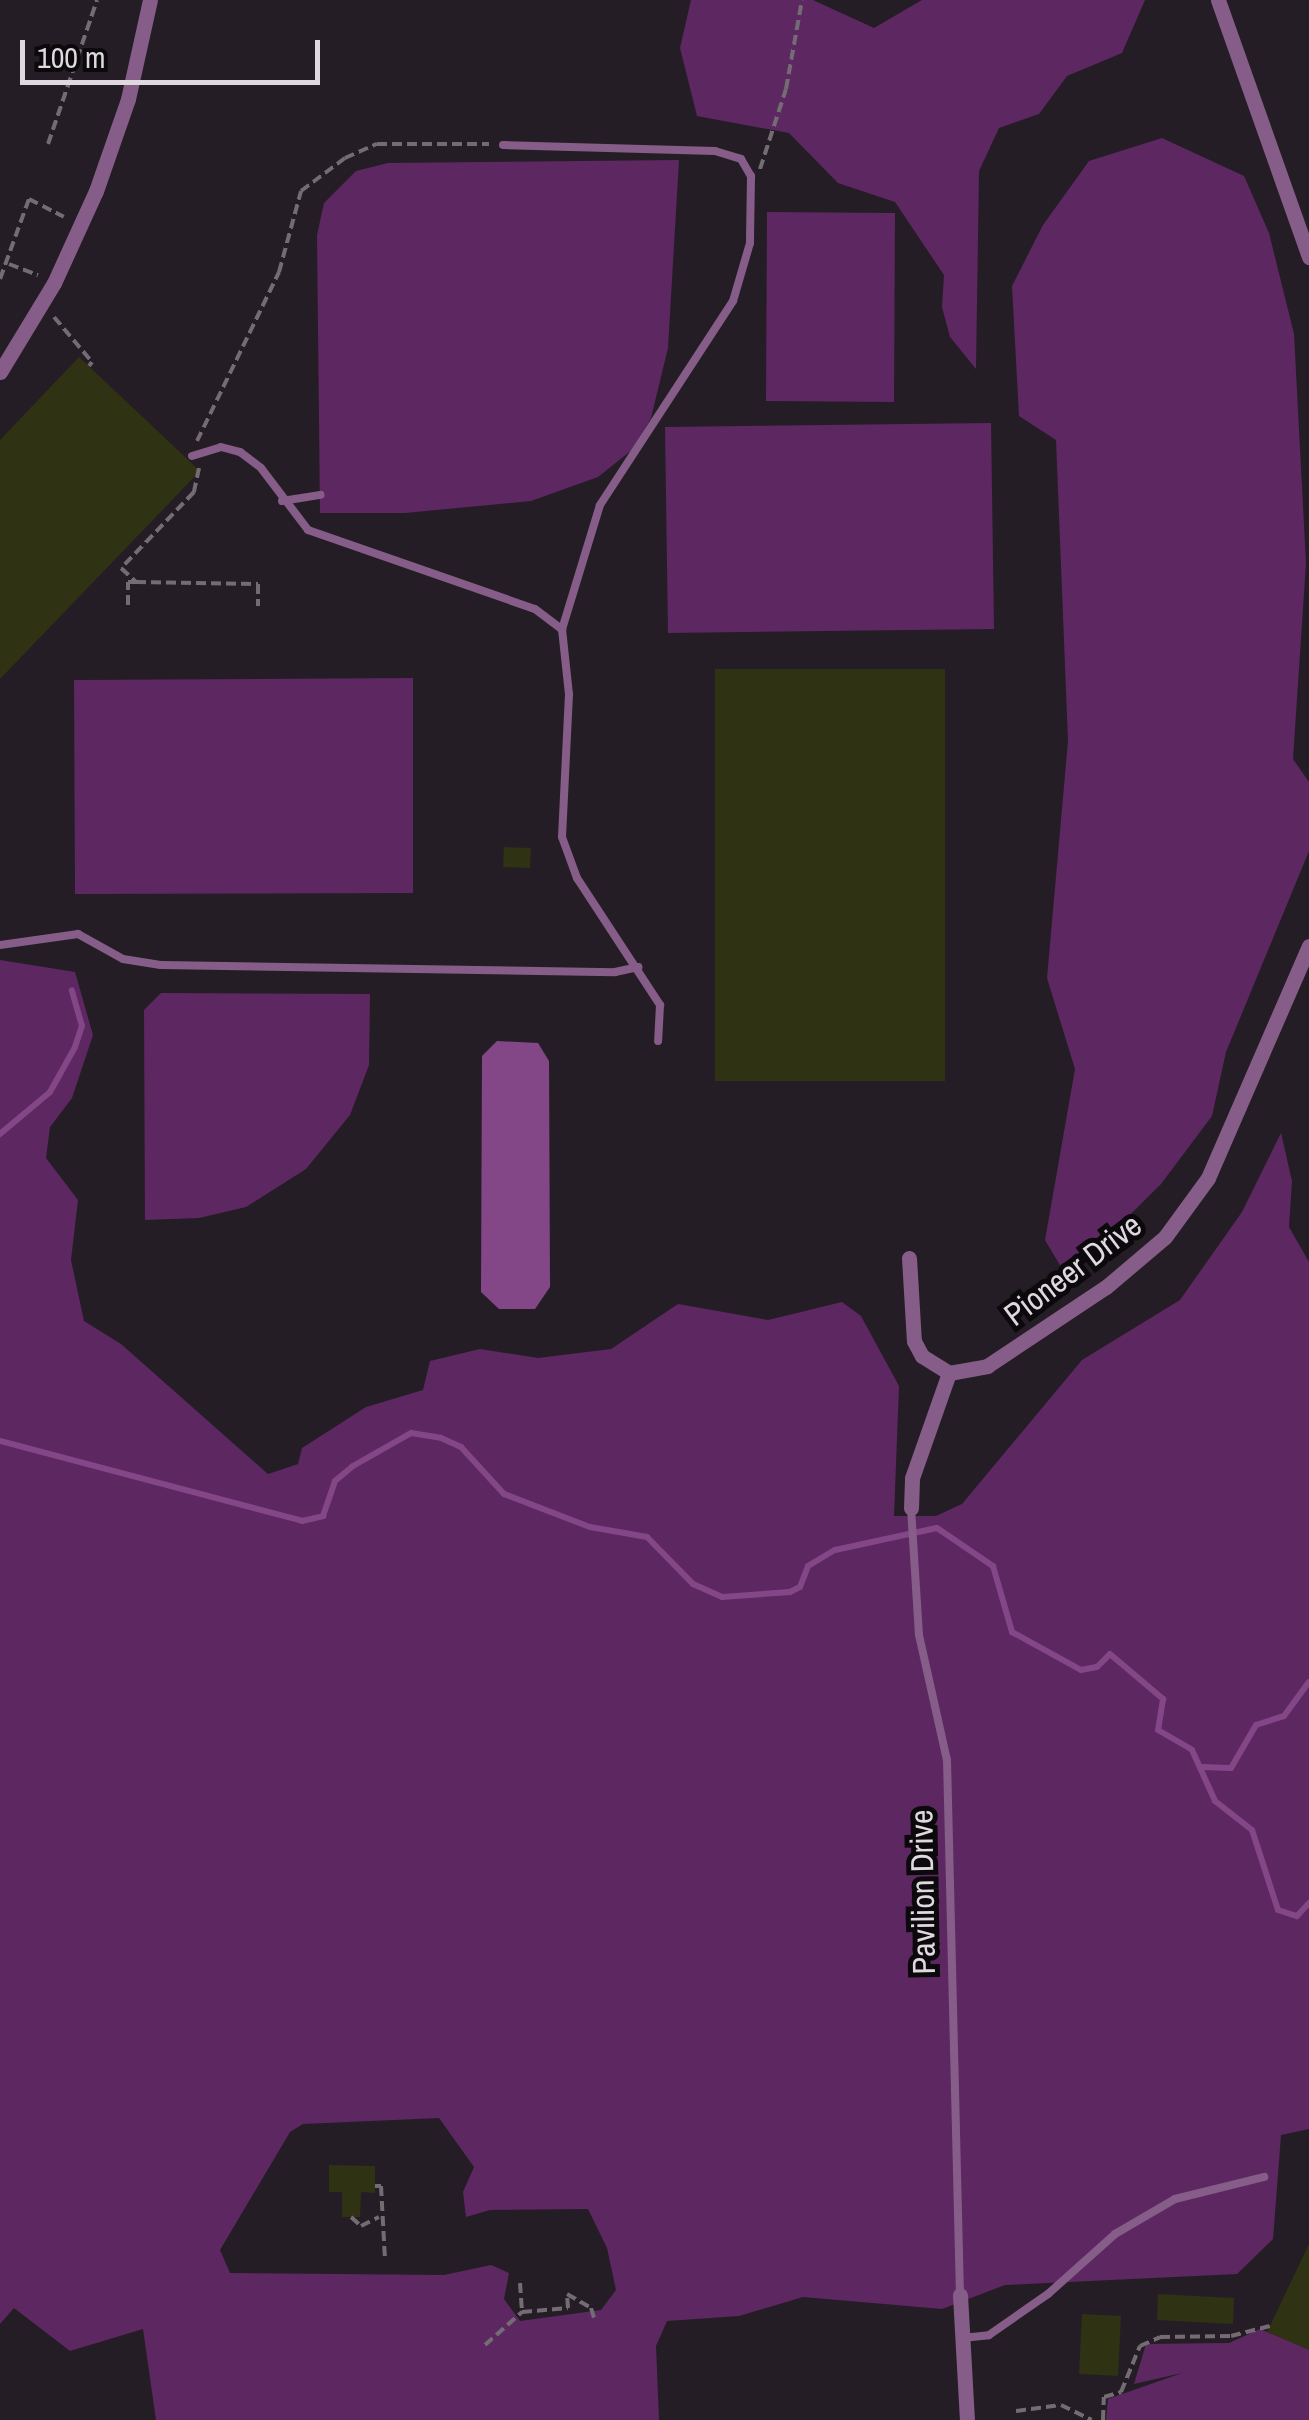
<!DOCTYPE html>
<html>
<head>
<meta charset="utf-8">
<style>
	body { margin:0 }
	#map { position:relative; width:1309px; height:2420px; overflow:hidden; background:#251d25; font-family:"Archivo Narrow",sans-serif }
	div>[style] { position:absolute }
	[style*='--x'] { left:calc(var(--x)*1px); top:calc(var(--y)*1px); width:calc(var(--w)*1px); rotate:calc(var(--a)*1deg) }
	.green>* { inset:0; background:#5d2761 }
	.water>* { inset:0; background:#834788 }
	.stream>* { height:6px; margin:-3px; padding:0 3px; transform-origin:3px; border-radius:3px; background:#834788 }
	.building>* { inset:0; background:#2f3213 }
	.path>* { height:4px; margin-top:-2px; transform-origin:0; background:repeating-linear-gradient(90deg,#736c73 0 10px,transparent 0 15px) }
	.service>* { height:8px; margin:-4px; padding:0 4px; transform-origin:4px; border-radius:4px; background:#865d88 }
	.minor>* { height:15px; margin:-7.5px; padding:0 7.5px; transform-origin:7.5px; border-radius:7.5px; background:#865d88 }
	span { translate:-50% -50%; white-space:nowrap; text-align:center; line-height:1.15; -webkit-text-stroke:10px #0c090c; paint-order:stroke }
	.street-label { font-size:32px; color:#dfd9df }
	.scale { position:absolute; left:20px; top:40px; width:300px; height:45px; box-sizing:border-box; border:5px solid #dfd9df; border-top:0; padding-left:12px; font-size:30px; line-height:35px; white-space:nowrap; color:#dfd9df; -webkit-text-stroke:8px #0c090c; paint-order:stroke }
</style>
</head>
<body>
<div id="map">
	<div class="green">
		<div style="clip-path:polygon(691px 0,813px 0,874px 28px,922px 0,1145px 0,1122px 53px,1067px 76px,1039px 114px,999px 128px,979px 171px,976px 369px,950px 337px,942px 307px,944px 275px,895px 202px,838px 183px,789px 133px,697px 116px,680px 48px)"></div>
		<div style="clip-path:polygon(1162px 138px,1244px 176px,1269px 233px,1294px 334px,1306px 563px,1293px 759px,1309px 782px,1309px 851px,1226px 1052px,1212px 1116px,1161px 1184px,1067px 1277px,1045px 1240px,1075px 1069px,1047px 978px,1068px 741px,1056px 440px,1019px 416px,1012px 286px,1043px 225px,1089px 161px)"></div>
		<div style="clip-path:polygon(679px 160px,668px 348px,651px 418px,633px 449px,598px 477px,531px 501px,405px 513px,320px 513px,317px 235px,324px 203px,356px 171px,388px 163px)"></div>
		<div style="clip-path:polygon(767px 212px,895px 213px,894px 402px,766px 401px)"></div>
		<div style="clip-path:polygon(991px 423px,994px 629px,668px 633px,665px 427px)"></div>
		<div style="clip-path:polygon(413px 678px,413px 893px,75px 894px,74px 680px)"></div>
		<div style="clip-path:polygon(evenodd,0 960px,75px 972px,93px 1035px,72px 1098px,50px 1127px,46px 1158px,78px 1200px,71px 1260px,84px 1321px,121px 1344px,268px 1474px,298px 1464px,302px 1448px,366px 1407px,423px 1390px,430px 1361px,480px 1349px,538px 1358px,611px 1349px,678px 1304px,768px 1320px,842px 1302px,861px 1316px,899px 1386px,894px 1516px,936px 1516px,962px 1504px,1082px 1360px,1180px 1300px,1242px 1212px,1281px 1133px,1292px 1181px,1289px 1227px,1309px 1262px,1309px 2129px,1281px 2135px,1273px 2239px,1237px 2274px,1005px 2285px,942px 2309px,803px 2297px,739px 2316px,667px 2321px,656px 2346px,659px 2420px,156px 2420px,143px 2329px,70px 2351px,14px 2308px,0 2324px,0 960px,439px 2118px,474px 2167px,463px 2192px,466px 2217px,490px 2210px,588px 2209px,607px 2248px,616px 2290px,601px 2310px,520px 2321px,504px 2299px,509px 2273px,491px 2265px,444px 2275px,230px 2273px,220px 2250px,290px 2132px,303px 2124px,439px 2118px)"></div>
		<div style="clip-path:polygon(161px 993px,370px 994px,369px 1065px,350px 1115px,306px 1169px,246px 1207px,199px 1218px,145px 1220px,144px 1010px)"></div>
		<div style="clip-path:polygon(1260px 2329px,1309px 2349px,1309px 2420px,1106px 2420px,1108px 2399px,1182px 2373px,1134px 2384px,1146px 2344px,1229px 2343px)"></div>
	</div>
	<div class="water">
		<div style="clip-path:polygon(497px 1041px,538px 1043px,549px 1061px,550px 1287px,535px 1309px,499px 1309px,481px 1292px,482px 1056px)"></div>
	</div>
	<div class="stream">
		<div style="--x:0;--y:1134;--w:65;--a:-40"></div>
		<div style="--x:50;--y:1092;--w:51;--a:-60.9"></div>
		<div style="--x:75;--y:1047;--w:22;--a:-72"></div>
		<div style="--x:82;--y:1026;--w:37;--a:-106"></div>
		<div style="--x:0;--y:1441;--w:312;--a:14.8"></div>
		<div style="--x:302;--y:1521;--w:22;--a:-13"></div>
		<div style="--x:323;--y:1516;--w:37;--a:-71"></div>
		<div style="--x:335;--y:1481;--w:23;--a:-40"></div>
		<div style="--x:353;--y:1466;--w:67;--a:-29.6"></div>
		<div style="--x:411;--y:1433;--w:30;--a:9"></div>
		<div style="--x:441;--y:1438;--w:22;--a:24"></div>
		<div style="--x:461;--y:1447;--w:64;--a:47.5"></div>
		<div style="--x:504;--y:1494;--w:92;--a:21"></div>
		<div style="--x:590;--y:1527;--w:58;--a:10"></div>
		<div style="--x:647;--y:1537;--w:66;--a:45.6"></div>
		<div style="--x:693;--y:1584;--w:32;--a:24"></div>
		<div style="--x:722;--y:1597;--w:68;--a:-4.2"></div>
		<div style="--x:790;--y:1592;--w:11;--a:-27"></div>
		<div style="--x:800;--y:1587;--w:22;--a:-69"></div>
		<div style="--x:808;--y:1566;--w:31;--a:-31"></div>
		<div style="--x:835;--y:1550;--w:104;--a:-12.2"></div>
		<div style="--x:937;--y:1528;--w:68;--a:34.2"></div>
		<div style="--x:993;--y:1566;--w:69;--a:73.9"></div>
		<div style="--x:1012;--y:1632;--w:79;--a:28.8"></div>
		<div style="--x:1081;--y:1670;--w:16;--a:-11"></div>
		<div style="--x:1097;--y:1667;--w:18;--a:-45"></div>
		<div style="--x:1110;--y:1654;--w:70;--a:40.3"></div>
		<div style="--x:1163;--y:1699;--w:31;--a:99"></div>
		<div style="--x:1158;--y:1730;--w:39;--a:30"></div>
		<div style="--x:1192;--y:1750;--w:56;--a:65.7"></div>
		<div style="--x:1215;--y:1801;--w:47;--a:38.1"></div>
		<div style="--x:1252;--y:1830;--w:84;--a:72"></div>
		<div style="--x:1278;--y:1910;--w:20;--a:18"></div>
		<div style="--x:1297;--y:1916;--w:18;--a:-47"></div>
		<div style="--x:1202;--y:1767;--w:29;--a:2"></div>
		<div style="--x:1231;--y:1768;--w:50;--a:-59.8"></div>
		<div style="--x:1256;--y:1725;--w:29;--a:-18"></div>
		<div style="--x:1284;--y:1716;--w:42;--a:-53.7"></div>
	</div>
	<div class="building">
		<div style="clip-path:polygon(79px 357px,200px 471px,0 679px,0 440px)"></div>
		<div style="clip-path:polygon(715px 669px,945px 669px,945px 1081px,715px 1081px)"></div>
		<div style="clip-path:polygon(504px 847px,531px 848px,530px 868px,503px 867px)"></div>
		<div style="clip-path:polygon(329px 2165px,375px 2166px,375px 2193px,361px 2192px,360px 2217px,342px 2217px,342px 2192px,329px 2192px)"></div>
		<div style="clip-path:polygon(1309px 2244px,1309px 2350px,1267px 2332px)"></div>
		<div style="clip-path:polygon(1158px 2294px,1234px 2298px,1233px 2324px,1157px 2320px)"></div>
		<div style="clip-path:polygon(1082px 2314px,1121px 2316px,1118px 2376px,1079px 2374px)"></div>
	</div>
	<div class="path">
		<div style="--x:48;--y:144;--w:152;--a:-71.2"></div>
		<div style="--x:760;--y:169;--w:84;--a:-72"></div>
		<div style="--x:786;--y:89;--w:90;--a:-79.8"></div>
		<div style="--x:9;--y:264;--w:31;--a:21"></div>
		<div style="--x:0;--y:279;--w:85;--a:-70.1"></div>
		<div style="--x:29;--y:199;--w:39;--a:27"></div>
		<div style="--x:54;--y:317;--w:59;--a:49.8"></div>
		<div style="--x:92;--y:362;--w:5;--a:127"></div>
		<div style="--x:197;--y:441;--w:188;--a:-64.1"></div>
		<div style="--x:279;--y:272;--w:84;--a:-74.8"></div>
		<div style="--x:301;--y:191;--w:55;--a:-36.9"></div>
		<div style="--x:345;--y:158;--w:35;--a:-24"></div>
		<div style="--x:377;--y:144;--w:112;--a:0"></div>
		<div style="--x:199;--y:468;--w:25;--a:102"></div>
		<div style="--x:194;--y:492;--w:105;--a:133.8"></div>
		<div style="--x:121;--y:568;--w:21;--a:43"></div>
		<div style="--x:136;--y:582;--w:122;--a:0.9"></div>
		<div style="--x:258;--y:584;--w:22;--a:90"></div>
		<div style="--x:128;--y:605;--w:23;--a:-90"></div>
		<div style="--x:128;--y:582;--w:8;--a:0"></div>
		<div style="--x:375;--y:2186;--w:6;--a:0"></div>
		<div style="--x:381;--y:2186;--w:74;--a:86.9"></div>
		<div style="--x:351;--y:2217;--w:13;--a:42"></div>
		<div style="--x:361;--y:2226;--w:20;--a:-27"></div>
		<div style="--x:520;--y:2283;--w:29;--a:86"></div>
		<div style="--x:522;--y:2312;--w:46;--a:-5"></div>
		<div style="--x:568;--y:2308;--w:14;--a:-94"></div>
		<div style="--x:567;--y:2294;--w:28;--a:30"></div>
		<div style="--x:591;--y:2308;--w:14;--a:73"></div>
		<div style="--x:485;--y:2345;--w:50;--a:-41.7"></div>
		<div style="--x:1016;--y:2411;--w:45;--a:-7.6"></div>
		<div style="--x:1061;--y:2405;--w:34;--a:26"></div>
		<div style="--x:1103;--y:2420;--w:23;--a:-88"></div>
		<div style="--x:1104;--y:2397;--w:18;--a:-16"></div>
		<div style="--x:1121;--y:2392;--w:50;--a:-67.6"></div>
		<div style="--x:1140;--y:2346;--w:22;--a:-24"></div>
		<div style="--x:1160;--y:2337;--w:71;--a:-0.8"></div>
		<div style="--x:1231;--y:2336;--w:40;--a:-14.4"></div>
	</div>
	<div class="service">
		<div style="--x:503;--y:145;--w:212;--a:1.6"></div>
		<div style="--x:715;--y:151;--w:27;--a:17"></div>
		<div style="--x:741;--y:159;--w:20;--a:60"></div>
		<div style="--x:751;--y:176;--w:67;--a:90.9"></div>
		<div style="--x:750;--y:243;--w:60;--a:106.3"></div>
		<div style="--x:733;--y:301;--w:244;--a:123.1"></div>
		<div style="--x:600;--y:505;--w:130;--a:107"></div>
		<div style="--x:562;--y:629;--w:65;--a:83.9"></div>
		<div style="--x:569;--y:694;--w:143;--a:92.8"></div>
		<div style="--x:562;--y:837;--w:44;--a:69.9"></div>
		<div style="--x:577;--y:878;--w:152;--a:56.8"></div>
		<div style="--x:660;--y:1005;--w:36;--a:93"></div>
		<div style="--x:192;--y:456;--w:30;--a:-17"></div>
		<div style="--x:221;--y:447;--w:20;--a:15"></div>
		<div style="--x:240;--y:452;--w:26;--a:37"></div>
		<div style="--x:261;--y:468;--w:78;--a:52.8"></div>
		<div style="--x:308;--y:530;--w:240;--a:19.2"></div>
		<div style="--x:535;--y:609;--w:34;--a:37"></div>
		<div style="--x:282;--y:501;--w:39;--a:-9"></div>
		<div style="--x:0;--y:945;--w:79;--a:-8"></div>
		<div style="--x:78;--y:934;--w:51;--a:29.1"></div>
		<div style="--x:123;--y:959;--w:38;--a:9"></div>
		<div style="--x:161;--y:965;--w:454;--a:0.9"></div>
		<div style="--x:615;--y:972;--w:24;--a:-12"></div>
		<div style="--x:911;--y:1508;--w:127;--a:86.4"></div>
		<div style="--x:919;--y:1635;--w:128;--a:77.4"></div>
		<div style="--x:947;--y:1760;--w:535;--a:88.61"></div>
		<div style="--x:962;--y:2338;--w:27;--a:-6"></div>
		<div style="--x:989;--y:2335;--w:72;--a:-34.8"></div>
		<div style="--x:1048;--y:2294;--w:90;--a:-41.8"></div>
		<div style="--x:1115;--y:2234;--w:69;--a:-30.3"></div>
		<div style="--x:1175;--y:2199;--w:92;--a:-13.9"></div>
	</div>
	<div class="minor">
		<div style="--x:1218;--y:0;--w:273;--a:70.5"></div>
		<div style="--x:0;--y:372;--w:104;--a:-58.8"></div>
		<div style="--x:54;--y:283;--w:101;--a:-65.5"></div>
		<div style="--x:96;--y:191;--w:97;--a:-70.8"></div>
		<div style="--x:128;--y:99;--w:101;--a:-77.5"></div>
		<div style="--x:909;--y:1258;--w:83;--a:86.6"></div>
		<div style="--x:914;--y:1341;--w:17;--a:62"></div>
		<div style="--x:922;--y:1356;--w:32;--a:32"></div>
		<div style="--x:949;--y:1373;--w:39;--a:-10"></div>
		<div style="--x:987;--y:1366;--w:143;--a:-33.6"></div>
		<div style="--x:1106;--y:1287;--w:77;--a:-40.3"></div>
		<div style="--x:1165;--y:1237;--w:73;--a:-53.9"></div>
		<div style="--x:1208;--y:1178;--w:253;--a:-66.5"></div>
		<div style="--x:911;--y:1508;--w:30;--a:-88"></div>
		<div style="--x:912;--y:1478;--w:111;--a:-70.6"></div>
		<div style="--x:960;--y:2295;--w:125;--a:86.8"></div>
	</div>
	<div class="street-label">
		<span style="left:1073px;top:1270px;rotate:-37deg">Pioneer Drive</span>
		<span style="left:923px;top:1892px;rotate:-91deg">Pavilion Drive</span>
	</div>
	<div class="scale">100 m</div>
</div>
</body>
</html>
